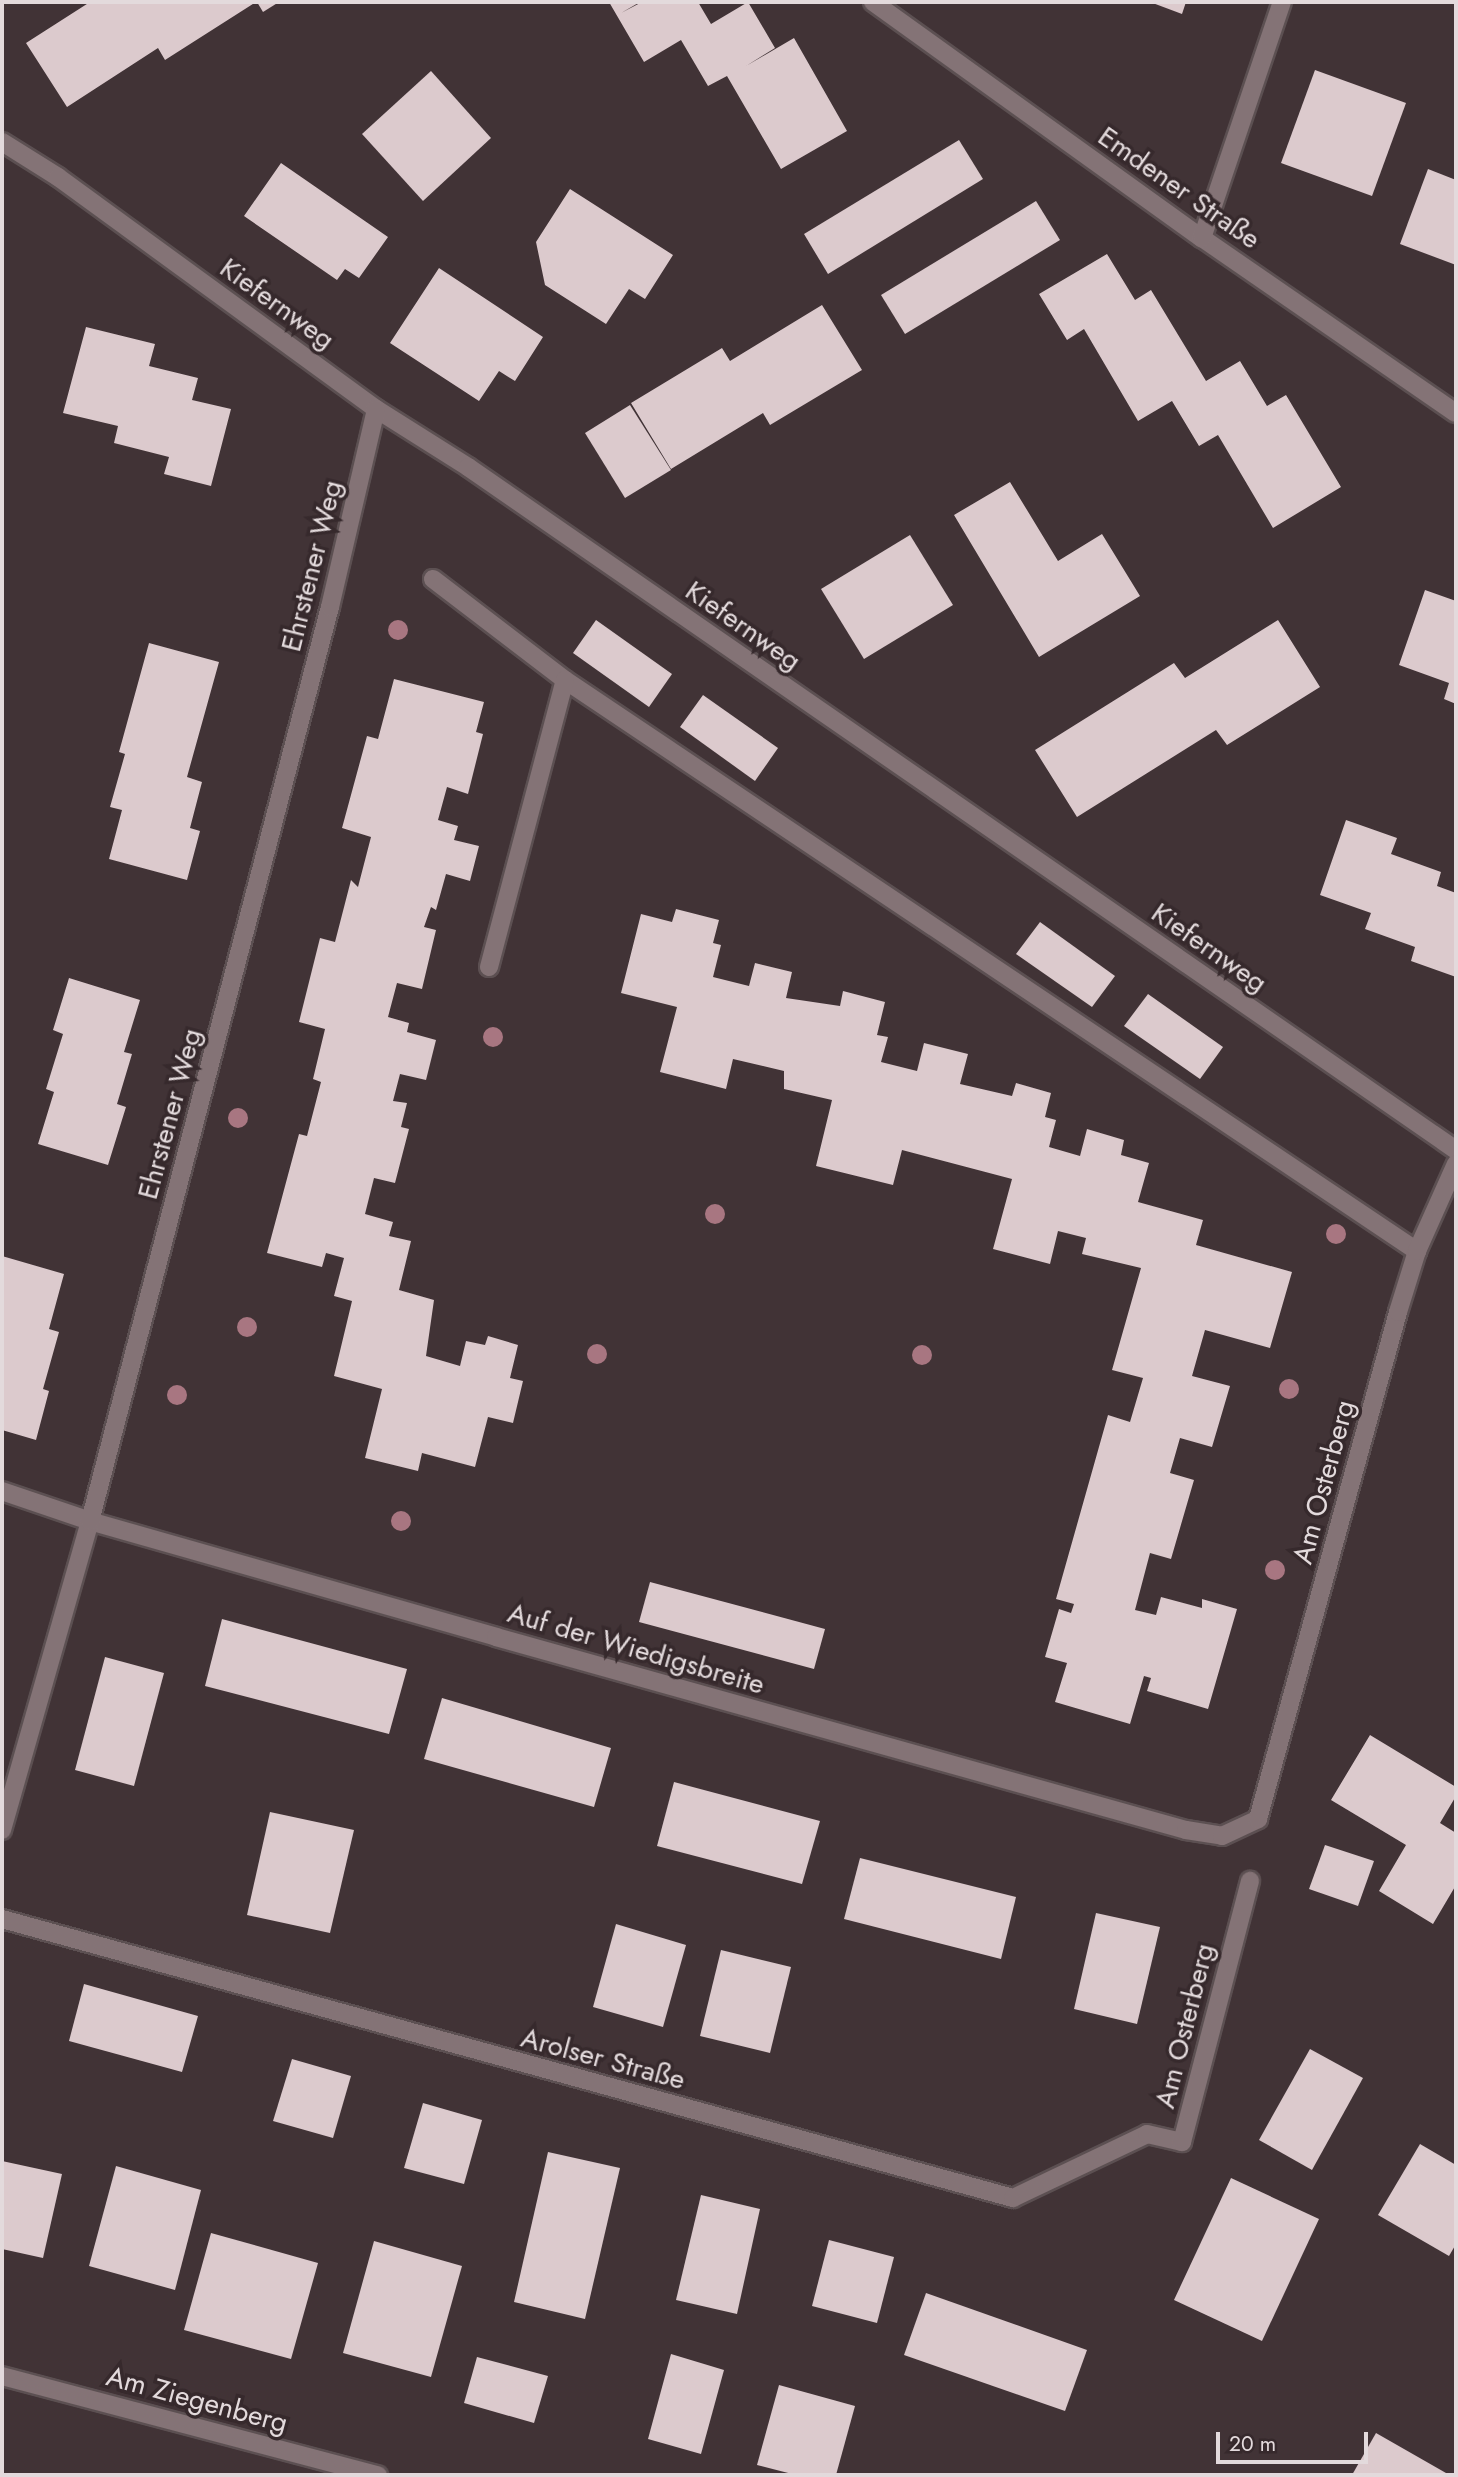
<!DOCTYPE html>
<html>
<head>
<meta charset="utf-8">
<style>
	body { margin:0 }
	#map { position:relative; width:1458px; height:2477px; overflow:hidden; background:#413336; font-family:Jost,sans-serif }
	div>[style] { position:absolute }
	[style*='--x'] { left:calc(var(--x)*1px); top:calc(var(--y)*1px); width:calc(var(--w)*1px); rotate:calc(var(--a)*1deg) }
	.building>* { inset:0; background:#dccacd }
	.roads { filter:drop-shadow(2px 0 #5c5052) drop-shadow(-2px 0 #5c5052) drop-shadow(0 2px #5c5052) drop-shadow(0 -2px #5c5052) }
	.street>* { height:18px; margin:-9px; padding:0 9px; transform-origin:9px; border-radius:9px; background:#847376 }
	.trees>* { width:20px; height:20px; margin:-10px; border-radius:50%; background:#a87681 }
	span { translate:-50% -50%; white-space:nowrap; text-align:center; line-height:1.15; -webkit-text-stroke:7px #36292c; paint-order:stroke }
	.street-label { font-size:28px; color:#e3dadc }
	.frame { position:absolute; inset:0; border:4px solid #e3dadc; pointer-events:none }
	.scale { position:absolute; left:1216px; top:2432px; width:152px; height:32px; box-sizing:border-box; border:4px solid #e3dadc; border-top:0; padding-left:9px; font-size:21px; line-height:24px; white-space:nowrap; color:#e3dadc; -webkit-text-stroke:5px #36292c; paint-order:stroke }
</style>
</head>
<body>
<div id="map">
	<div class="building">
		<div style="clip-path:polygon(90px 2px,256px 2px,165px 60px,158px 48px,67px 107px,26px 43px)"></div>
		<div style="clip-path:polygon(257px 2px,279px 2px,263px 12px)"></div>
		<div style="clip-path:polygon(609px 2px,640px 2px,621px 13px,642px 2px,698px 2px,711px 24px,748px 2px,775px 48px,746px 66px,794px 38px,847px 131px,781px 169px,727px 76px,708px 86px,681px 40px,644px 62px)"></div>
		<div style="clip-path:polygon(1150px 2px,1186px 2px,1182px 14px)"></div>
		<div style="clip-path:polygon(1315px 70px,1406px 103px,1372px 196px,1281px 163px)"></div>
		<div style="clip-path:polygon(431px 71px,491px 138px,423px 201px,362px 134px)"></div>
		<div style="clip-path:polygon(959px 140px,983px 179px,828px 274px,804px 234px)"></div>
		<div style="clip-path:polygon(281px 163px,388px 237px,359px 278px,345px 269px,337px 280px,244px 216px)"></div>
		<div style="clip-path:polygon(1428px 169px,1456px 180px,1456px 265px,1400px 244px)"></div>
		<div style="clip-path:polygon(570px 189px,673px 255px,645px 299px,629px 289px,606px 324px,545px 285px,536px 242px)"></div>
		<div style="clip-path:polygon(1036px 201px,1060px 240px,905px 334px,881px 295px)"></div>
		<div style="clip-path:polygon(1107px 254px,1135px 300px,1151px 290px,1206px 381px,1240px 361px,1267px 406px,1286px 395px,1341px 487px,1273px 528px,1218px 435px,1199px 446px,1172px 401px,1138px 421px,1084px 329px,1067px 340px,1039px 294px)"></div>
		<div style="clip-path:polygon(439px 268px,543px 337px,515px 381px,499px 371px,479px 401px,390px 343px)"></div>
		<div style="clip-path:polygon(822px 305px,862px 370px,770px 425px,763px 413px,671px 469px,631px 403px,722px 348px,730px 361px)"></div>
		<div style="clip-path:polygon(86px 327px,155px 344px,149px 366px,198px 378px,192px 400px,231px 409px,211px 486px,164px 474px,169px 457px,114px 443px,118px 426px,63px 413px)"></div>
		<div style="clip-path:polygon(630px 405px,671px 470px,625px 498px,585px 433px)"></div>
		<div style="clip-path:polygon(1010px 482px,1058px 561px,1102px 534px,1140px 596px,1039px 657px,954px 515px)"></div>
		<div style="clip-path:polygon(910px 535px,953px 605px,864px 659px,821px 589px)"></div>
		<div style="clip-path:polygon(1425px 590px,1456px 601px,1456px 704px,1444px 699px,1449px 683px,1399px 665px)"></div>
		<div style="clip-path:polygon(596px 620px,672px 674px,649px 707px,573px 653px)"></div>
		<div style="clip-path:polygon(1278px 620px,1320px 687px,1227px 745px,1216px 730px,1077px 817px,1035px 750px,1174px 663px,1185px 678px)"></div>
		<div style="clip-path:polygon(149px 643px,219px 662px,187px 777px,202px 782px,190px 828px,200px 831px,187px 880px,109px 859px,122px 810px,110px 807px,125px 754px,119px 752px)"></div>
		<div style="clip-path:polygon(394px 679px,484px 702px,476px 732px,483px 734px,468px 794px,447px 787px,438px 820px,458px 826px,454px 840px,479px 846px,470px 881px,446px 874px,436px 910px,431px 907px,424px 927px,436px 930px,422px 989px,397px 983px,388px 1017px,409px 1023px,407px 1032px,436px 1040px,426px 1080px,400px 1074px,393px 1101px,407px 1103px,401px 1127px,409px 1129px,395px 1183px,374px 1178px,365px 1214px,393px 1222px,389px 1236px,411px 1241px,399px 1290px,434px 1300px,426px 1356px,460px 1366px,466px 1341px,485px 1345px,488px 1336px,518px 1345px,510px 1378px,523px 1381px,513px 1423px,488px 1417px,475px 1467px,422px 1453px,418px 1471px,365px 1458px,382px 1389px,334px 1376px,352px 1301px,334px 1296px,344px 1258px,326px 1253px,322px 1267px,267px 1253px,299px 1134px,307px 1136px,321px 1082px,313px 1079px,325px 1029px,299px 1022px,320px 938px,335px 942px,351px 880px,358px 887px,371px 837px,342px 828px,367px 736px,378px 739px)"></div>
		<div style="clip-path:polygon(703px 695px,778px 748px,755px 781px,680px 727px)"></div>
		<div style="clip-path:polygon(1346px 820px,1397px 838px,1391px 854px,1441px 872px,1437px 886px,1456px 893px,1456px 977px,1411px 961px,1415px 947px,1365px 929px,1371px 913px,1320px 895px)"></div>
		<div style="clip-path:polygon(676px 909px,719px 920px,713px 943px,721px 945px,713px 977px,749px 986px,755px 963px,792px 972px,786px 998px,840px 1006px,843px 991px,885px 1002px,877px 1035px,888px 1037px,881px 1062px,917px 1071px,924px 1043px,968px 1054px,960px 1084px,1012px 1096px,1016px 1083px,1051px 1093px,1045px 1117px,1056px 1120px,1049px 1147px,1080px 1156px,1087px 1129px,1124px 1140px,1121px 1155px,1149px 1163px,1138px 1202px,1203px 1220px,1196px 1245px,1292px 1272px,1270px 1348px,1205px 1330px,1192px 1376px,1230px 1386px,1212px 1447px,1180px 1438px,1170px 1473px,1194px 1480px,1171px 1559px,1150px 1553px,1135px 1610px,1156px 1615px,1161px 1597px,1202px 1608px,1202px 1599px,1237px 1609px,1208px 1709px,1147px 1691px,1151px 1678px,1144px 1676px,1130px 1724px,1055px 1702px,1067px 1663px,1045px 1657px,1059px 1609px,1071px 1613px,1074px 1604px,1056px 1599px,1108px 1415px,1130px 1422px,1143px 1378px,1112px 1370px,1141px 1268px,1082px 1254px,1086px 1238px,1058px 1231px,1050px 1264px,993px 1249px,1012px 1179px,902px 1150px,893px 1185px,816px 1166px,832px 1100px,784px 1089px,784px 1071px,733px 1059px,726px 1089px,660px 1072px,677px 1007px,621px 993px,641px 914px,672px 922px)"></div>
		<div style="clip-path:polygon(1040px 922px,1115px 976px,1092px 1007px,1016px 954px)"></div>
		<div style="clip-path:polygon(69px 978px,140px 1000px,124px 1052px,132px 1054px,117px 1104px,126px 1107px,108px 1165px,38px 1144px,54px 1092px,46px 1089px,63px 1034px,53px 1030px)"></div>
		<div style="clip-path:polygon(1148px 994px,1223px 1047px,1200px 1079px,1124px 1026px)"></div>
		<div style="clip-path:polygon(2px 1256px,64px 1274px,49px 1329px,59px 1332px,43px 1389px,49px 1391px,36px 1440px,2px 1430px)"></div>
		<div style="clip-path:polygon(650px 1582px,825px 1629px,814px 1669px,639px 1622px)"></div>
		<div style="clip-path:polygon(222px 1619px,407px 1669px,389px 1734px,205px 1686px)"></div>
		<div style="clip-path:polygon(105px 1657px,164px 1673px,134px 1786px,75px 1770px)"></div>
		<div style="clip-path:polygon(442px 1698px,611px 1748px,594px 1807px,424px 1759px)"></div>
		<div style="clip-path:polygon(1370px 1735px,1456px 1787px,1456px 1796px,1440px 1823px,1456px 1833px,1456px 1885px,1433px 1924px,1379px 1891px,1406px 1845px,1331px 1800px)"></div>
		<div style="clip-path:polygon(674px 1782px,820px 1821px,802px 1884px,657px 1846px)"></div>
		<div style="clip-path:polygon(270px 1812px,354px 1830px,330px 1933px,247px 1915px)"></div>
		<div style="clip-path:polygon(1325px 1845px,1374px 1861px,1358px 1906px,1309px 1889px)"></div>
		<div style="clip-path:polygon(860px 1858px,1016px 1897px,1001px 1959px,844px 1919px)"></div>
		<div style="clip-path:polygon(1096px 1913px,1160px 1927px,1137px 2024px,1074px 2009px)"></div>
		<div style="clip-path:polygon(616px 1924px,686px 1945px,663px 2027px,593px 2007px)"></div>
		<div style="clip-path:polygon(721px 1950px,791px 1967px,770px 2053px,700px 2036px)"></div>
		<div style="clip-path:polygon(84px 1984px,198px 2016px,182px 2072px,69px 2041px)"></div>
		<div style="clip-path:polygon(1310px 2049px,1363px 2078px,1312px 2170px,1259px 2140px)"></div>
		<div style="clip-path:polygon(292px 2059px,351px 2076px,333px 2138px,273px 2121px)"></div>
		<div style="clip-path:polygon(423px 2103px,482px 2120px,464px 2184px,404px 2168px)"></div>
		<div style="clip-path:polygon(1420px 2144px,1456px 2165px,1456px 2244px,1449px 2256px,1378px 2215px)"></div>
		<div style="clip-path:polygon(548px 2152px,620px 2168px,585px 2319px,514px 2302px)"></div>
		<div style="clip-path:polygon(2px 2161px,62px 2174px,43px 2258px,2px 2249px)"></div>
		<div style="clip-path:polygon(116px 2166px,201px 2190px,175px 2290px,89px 2266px)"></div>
		<div style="clip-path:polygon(1231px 2178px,1319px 2219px,1262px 2341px,1174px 2300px)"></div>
		<div style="clip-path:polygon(701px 2195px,760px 2209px,737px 2314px,676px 2300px)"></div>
		<div style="clip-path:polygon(211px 2233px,318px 2263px,291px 2359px,184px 2330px)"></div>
		<div style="clip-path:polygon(829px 2240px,894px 2257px,877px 2323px,812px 2306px)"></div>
		<div style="clip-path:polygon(374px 2241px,462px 2266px,431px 2377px,343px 2353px)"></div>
		<div style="clip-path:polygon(926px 2293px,1087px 2350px,1065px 2411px,904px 2355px)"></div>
		<div style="clip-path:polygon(671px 2354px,724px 2370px,701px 2454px,648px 2439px)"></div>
		<div style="clip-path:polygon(477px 2357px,548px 2376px,534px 2423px,464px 2403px)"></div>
		<div style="clip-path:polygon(779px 2385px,855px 2406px,836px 2475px,796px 2475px,757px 2465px)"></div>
		<div style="clip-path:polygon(1376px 2433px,1446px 2473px,1444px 2475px,1352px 2475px)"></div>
	</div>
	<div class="roads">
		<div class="street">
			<div style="--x:873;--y:2;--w:405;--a:35.7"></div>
			<div style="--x:1202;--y:238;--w:308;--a:34.6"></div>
			<div style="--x:2;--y:142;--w:66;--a:32"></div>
			<div style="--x:58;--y:177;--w:394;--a:36.1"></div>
			<div style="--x:376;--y:409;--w:109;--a:32.2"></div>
			<div style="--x:468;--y:467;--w:1201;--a:34.66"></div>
			<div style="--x:1202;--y:238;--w:249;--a:-71.3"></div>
			<div style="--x:433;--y:579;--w:166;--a:37.4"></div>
			<div style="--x:565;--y:680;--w:1026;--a:33.83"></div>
			<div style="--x:489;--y:967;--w:297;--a:-75.2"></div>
			<div style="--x:2;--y:1491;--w:93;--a:18.8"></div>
			<div style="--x:90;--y:1521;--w:422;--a:15.9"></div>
			<div style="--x:496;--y:1637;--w:716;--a:15.63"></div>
			<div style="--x:1186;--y:1830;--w:36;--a:9"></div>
			<div style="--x:1222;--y:1836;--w:40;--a:-25"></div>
			<div style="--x:1258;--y:1819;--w:526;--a:-74.56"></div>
			<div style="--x:1398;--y:1312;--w:64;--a:-72.7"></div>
			<div style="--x:1417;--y:1251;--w:95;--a:-65.9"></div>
			<div style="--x:2;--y:1830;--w:321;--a:-74.1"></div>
			<div style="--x:90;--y:1521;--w:945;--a:-75.29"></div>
			<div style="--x:330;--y:607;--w:203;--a:-76.9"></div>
			<div style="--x:2;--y:1919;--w:1049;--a:15.43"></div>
			<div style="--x:1013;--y:2198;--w:148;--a:-25.5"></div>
			<div style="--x:1147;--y:2134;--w:36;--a:13"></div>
			<div style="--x:1182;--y:2142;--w:270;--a:-75.4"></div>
			<div style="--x:2;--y:2376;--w:389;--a:14.8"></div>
		</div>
	</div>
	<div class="trees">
		<div style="left:398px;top:630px"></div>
		<div style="left:493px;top:1037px"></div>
		<div style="left:238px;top:1118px"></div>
		<div style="left:715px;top:1214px"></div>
		<div style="left:1336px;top:1234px"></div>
		<div style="left:247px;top:1327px"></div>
		<div style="left:597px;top:1354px"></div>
		<div style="left:922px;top:1355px"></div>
		<div style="left:1289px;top:1389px"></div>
		<div style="left:177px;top:1395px"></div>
		<div style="left:401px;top:1521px"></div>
		<div style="left:1275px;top:1570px"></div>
	</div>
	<div class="street-label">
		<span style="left:1179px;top:188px;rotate:35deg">Emdener Straße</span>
		<span style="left:277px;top:304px;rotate:36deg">Kiefernweg</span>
		<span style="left:312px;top:566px;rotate:-76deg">Ehrstener Weg</span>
		<span style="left:743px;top:626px;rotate:35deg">Kiefernweg</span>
		<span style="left:1209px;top:948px;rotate:35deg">Kiefernweg</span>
		<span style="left:170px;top:1114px;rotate:-75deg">Ehrstener Weg</span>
		<span style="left:1324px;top:1482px;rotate:-75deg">Am Osterberg</span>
		<span style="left:636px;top:1649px;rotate:16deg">Auf der Wiedigsbreite</span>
		<span style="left:1185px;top:2026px;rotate:-76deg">Am Osterberg</span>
		<span style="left:603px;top:2059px;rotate:15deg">Arolser Straße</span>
		<span style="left:197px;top:2400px;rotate:15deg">Am Ziegenberg</span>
	</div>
	<div class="frame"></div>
	<div class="scale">20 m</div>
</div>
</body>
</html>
